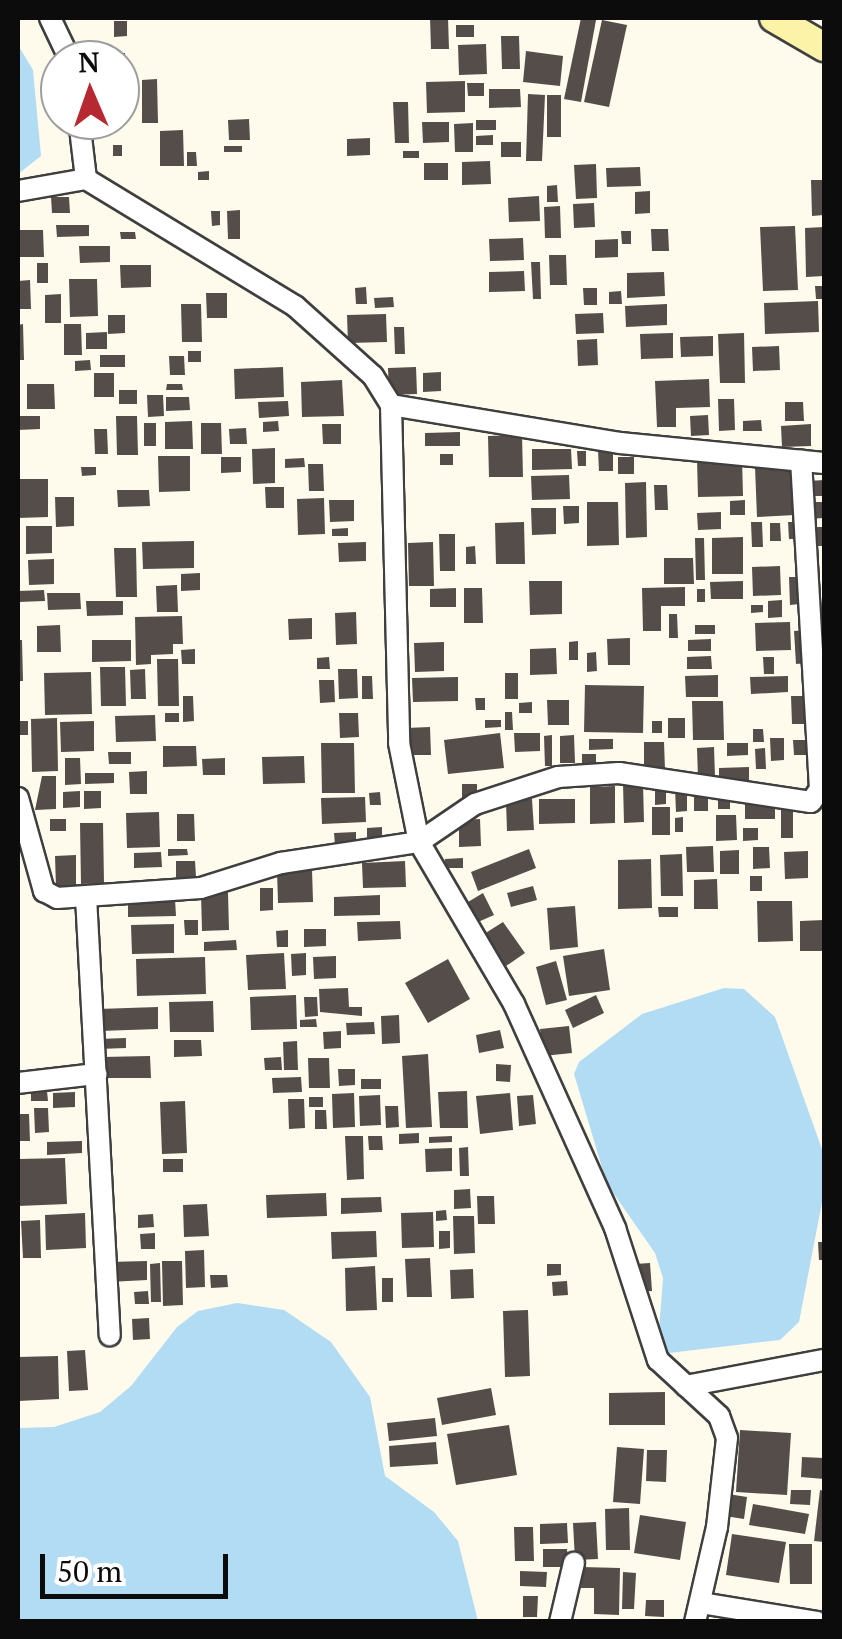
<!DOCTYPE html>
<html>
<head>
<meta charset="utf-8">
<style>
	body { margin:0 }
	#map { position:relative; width:842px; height:1639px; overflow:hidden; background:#fefbec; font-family:"PT Serif",serif }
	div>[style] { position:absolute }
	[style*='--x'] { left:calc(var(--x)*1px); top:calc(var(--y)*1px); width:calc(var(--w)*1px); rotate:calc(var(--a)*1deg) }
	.water>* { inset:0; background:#b2dbf4 }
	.building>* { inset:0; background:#544d49 }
	.roads { filter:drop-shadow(2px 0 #3f3f3f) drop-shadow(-2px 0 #3f3f3f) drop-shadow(0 2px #3f3f3f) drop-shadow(0 -2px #3f3f3f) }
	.street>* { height:20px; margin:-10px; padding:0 10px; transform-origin:10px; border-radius:10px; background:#fff }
	.secondary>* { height:28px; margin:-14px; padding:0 14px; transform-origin:14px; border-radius:14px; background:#fcf3a9 }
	span { translate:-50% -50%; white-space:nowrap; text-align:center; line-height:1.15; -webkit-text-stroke:10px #fff; paint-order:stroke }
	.frame { position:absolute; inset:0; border:20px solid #0c0c0c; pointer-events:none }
	.north { position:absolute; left:40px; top:40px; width:100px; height:100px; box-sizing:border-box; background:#fff; border:2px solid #9e9e9e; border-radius:50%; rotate:358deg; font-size:28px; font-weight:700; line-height:40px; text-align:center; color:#0c0c0c }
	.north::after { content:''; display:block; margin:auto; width:35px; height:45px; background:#b72930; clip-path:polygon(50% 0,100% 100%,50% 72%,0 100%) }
	.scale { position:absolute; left:40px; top:1554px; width:188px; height:45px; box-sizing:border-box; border:5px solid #0c0c0c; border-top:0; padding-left:12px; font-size:30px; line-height:35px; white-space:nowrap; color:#0c0c0c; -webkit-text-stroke:8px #fff; paint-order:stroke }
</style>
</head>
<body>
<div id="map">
	<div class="water">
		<div style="clip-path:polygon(18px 45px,33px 70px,41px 156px,18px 174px)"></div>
		<div style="clip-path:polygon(724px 988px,744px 989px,775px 1017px,824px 1155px,824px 1192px,799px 1322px,780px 1340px,669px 1353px,659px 1330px,663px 1278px,655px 1253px,607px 1184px,574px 1074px,579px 1062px,642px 1014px)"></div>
		<div style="clip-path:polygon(237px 1303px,284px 1310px,331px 1342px,370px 1397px,385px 1476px,434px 1512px,458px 1541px,478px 1621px,18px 1621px,18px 1428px,54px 1427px,100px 1412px,131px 1386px,177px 1327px,198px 1311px)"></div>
	</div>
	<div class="building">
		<div style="clip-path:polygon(430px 18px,448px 18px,449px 49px,431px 49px)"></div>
		<div style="clip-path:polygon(581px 18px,596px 20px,581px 102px,564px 99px)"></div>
		<div style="clip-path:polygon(602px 20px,627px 25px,609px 107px,584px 102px)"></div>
		<div style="clip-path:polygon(114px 21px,127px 21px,127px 36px,114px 37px)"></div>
		<div style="clip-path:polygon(456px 25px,474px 25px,474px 37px,456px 37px)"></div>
		<div style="clip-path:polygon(501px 36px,519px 36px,520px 69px,502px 69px)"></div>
		<div style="clip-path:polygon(486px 44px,487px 74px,459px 75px,458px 45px)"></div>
		<div style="clip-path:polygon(526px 51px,563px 56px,560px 86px,523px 82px)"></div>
		<div style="clip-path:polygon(105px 53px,125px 53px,126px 77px,120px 77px,120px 60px,106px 60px)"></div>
		<div style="clip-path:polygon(157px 79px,158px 123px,142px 123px,142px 80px)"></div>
		<div style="clip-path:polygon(465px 81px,465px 112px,427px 113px,426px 82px)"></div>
		<div style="clip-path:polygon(467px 83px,484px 83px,484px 96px,468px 96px)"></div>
		<div style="clip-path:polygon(489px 89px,520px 89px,521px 107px,489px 108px)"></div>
		<div style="clip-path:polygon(528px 94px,545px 95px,542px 161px,526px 161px)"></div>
		<div style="clip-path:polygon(547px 95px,561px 95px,561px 137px,547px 137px)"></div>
		<div style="clip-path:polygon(393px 102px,408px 102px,409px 143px,395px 143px)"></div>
		<div style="clip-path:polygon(249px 119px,250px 140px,229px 140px,228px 120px)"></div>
		<div style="clip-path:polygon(476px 120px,496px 120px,496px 130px,476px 130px)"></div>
		<div style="clip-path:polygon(422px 122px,449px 122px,449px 142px,423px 143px)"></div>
		<div style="clip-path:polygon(473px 123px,473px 152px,455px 152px,454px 124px)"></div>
		<div style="clip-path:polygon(183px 130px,184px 166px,160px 166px,160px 131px)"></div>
		<div style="clip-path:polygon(493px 135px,493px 145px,476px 145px,476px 136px)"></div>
		<div style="clip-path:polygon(370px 138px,370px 155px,347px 156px,347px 139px)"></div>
		<div style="clip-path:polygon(501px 142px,521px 142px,521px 157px,501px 157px)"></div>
		<div style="clip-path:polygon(113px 145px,122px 145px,122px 156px,113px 156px)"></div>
		<div style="clip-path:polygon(224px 146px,242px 146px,242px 152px,224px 152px)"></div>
		<div style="clip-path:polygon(403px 151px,419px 151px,419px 158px,403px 158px)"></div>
		<div style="clip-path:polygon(187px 152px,196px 152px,197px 166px,187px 166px)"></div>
		<div style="clip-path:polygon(490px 161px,491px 184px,462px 185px,462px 162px)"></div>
		<div style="clip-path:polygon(424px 163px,448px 163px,448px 180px,424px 180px)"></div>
		<div style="clip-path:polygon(596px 164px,597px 198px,576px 199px,574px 165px)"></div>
		<div style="clip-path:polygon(640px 167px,641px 186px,607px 187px,606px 168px)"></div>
		<div style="clip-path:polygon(209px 171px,209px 180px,198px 180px,198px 172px)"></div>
		<div style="clip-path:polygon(811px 180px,824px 180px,824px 215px,812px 216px)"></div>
		<div style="clip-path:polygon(557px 185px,558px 202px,547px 202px,547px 186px)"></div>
		<div style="clip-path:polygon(650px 191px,650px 213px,635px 214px,635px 192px)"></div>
		<div style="clip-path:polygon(539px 196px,540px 221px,509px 222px,508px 198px)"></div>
		<div style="clip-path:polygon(51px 197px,69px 197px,70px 213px,52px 213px)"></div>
		<div style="clip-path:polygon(594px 203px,595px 227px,574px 228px,573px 204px)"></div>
		<div style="clip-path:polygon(560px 206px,561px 238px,545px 238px,544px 207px)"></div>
		<div style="clip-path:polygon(240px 210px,240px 239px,228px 239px,227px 211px)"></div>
		<div style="clip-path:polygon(211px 211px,220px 211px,220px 225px,212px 226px)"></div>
		<div style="clip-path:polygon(56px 225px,89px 225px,89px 236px,57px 237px)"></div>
		<div style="clip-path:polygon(795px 226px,798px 290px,763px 291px,760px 227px)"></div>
		<div style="clip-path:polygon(824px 227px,824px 276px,806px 277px,805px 228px)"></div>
		<div style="clip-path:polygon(651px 229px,668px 229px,669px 251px,652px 251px)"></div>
		<div style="clip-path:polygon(20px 230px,43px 230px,44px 257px,20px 257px)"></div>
		<div style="clip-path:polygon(621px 231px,631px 231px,631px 244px,622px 244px)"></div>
		<div style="clip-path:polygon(120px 232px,135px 232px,136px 239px,121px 239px)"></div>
		<div style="clip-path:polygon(523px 238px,524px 260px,490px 261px,489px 239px)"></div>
		<div style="clip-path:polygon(618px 239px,618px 257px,595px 258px,595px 240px)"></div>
		<div style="clip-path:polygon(79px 246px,110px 246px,110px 262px,80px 263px)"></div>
		<div style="clip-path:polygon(549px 255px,566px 255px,567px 285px,550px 285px)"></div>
		<div style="clip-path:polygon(531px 262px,540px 262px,541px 299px,533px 299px)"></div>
		<div style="clip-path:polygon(37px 263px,48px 263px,48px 283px,37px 283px)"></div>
		<div style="clip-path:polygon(120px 265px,151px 265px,151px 287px,121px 288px)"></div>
		<div style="clip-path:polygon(524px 271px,525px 291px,489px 292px,489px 272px)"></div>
		<div style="clip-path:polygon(664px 272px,665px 296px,627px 298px,627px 273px)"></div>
		<div style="clip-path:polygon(69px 279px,97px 279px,98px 316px,70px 317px)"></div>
		<div style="clip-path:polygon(30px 280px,31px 309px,18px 309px,18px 281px)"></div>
		<div style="clip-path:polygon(815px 286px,824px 286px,824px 299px,816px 299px)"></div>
		<div style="clip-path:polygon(366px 287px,367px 304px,356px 304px,355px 288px)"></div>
		<div style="clip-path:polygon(583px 288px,597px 288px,597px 305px,584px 305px)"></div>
		<div style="clip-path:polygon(621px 291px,622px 304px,609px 304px,609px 292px)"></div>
		<div style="clip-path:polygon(206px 293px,227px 293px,227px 318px,207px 318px)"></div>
		<div style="clip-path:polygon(61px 294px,61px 323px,45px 323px,45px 295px)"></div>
		<div style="clip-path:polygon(393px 297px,394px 307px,375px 308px,374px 298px)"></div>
		<div style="clip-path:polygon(818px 301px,819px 332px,765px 334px,764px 303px)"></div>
		<div style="clip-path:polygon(181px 304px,201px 304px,202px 342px,182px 342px)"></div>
		<div style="clip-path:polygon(667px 304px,667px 325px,626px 327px,625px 306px)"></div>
		<div style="clip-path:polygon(603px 313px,604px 333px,576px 334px,575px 314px)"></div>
		<div style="clip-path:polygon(386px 314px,387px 342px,348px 343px,347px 315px)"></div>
		<div style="clip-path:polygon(108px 315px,125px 315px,125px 333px,108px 334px)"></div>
		<div style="clip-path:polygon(23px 324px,24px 360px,18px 360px,18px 325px)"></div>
		<div style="clip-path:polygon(64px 324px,81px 324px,82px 355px,64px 355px)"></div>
		<div style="clip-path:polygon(394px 327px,404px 327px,405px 354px,395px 354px)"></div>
		<div style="clip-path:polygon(107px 332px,107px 349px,86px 349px,86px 333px)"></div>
		<div style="clip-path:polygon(673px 333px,673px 358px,641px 359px,640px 334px)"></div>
		<div style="clip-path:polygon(744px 333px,745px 383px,720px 383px,718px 334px)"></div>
		<div style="clip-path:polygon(713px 336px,713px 356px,681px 357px,680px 337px)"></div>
		<div style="clip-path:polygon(597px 339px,598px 365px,578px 366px,577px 340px)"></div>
		<div style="clip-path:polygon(779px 346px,780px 370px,753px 371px,752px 347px)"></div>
		<div style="clip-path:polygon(188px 351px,201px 351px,201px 362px,188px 362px)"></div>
		<div style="clip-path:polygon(100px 355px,125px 355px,125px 367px,100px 367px)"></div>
		<div style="clip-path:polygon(169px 356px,184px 356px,185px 375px,170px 375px)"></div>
		<div style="clip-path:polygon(90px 360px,91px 370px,75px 371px,75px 361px)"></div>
		<div style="clip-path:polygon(283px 367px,284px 397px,235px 399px,234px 369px)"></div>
		<div style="clip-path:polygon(416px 367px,417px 394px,389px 395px,388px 368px)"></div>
		<div style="clip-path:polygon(441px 372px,441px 391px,423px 392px,423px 373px)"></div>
		<div style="clip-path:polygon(94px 373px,114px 373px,114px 397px,94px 397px)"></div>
		<div style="clip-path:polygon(709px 379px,710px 407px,676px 408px,676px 427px,657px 427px,655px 381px)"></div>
		<div style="clip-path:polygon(342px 380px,344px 416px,302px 417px,301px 382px)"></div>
		<div style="clip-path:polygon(27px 384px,54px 384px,55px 409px,27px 409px)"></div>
		<div style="clip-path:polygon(167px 384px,182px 384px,183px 390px,166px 390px)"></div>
		<div style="clip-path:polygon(119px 390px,137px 390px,137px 404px,119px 404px)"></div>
		<div style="clip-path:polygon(147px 395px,163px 395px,164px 416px,148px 417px)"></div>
		<div style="clip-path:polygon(166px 397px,189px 397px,190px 410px,166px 411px)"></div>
		<div style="clip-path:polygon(718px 399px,734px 399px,735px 430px,719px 431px)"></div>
		<div style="clip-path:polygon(288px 401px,289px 416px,259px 418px,258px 402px)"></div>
		<div style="clip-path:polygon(785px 402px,803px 402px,804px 421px,785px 421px)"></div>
		<div style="clip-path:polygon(708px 415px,709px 435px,691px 436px,690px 416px)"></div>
		<div style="clip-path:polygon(18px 416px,40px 416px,40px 429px,18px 430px)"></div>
		<div style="clip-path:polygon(116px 416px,137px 416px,138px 455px,117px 455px)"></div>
		<div style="clip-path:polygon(761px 420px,762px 431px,743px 431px,743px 421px)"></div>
		<div style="clip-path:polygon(192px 421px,193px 449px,165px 449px,165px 422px)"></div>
		<div style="clip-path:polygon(278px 421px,279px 431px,263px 432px,263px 422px)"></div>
		<div style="clip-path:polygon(144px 423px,156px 423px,156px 446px,144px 446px)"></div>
		<div style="clip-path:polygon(201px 423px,221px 423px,222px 454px,201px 454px)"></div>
		<div style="clip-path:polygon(322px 424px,341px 424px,341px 444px,323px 444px)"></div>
		<div style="clip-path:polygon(811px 424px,811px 446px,782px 447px,781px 426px)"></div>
		<div style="clip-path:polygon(246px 428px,247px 444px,230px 444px,229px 429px)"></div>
		<div style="clip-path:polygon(94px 429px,107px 429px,108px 454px,95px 454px)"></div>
		<div style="clip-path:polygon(460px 432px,460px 446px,425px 446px,425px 433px)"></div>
		<div style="clip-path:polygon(522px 435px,523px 477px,489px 477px,488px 436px)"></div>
		<div style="clip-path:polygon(275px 448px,275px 483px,253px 484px,252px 449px)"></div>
		<div style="clip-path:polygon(532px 449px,571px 449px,572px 469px,532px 470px)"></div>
		<div style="clip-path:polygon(598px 450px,613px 450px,613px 471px,599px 471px)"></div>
		<div style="clip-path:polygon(577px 451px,586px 451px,586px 466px,578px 466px)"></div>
		<div style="clip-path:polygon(440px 454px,453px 454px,453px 465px,440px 465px)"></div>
		<div style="clip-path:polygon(158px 456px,190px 456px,190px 491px,159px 492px)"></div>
		<div style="clip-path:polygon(221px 457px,241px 457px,241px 472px,221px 473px)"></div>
		<div style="clip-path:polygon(618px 457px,634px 457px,634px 474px,618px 474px)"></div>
		<div style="clip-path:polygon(304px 458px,305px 467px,285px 468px,285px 459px)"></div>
		<div style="clip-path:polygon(742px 458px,743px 496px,698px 497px,697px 459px)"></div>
		<div style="clip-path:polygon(308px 464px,323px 464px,324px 491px,309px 491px)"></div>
		<div style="clip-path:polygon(793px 466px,795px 515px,757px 517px,755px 467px)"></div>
		<div style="clip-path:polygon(81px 467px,96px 467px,96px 475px,82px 476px)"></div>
		<div style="clip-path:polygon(569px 475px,570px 499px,532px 500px,531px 476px)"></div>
		<div style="clip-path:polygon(18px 479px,48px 479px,48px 517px,18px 518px)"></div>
		<div style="clip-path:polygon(824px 480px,824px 496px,809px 496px,809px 481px)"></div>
		<div style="clip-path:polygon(646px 482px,647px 537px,626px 538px,625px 483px)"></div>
		<div style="clip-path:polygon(654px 485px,667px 485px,668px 510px,655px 510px)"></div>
		<div style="clip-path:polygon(265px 487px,284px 487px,284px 508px,266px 508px)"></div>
		<div style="clip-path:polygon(117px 490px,149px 490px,150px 506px,118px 507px)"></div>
		<div style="clip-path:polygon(55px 497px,74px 497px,74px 526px,56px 527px)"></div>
		<div style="clip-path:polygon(324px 498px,325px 534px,298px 535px,297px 499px)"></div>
		<div style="clip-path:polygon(329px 500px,354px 500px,354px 521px,330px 522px)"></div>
		<div style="clip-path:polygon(745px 500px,745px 515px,730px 515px,730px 501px)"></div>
		<div style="clip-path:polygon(587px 502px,618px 502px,619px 545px,587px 546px)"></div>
		<div style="clip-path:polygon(807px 502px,824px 502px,824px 518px,808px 519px)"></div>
		<div style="clip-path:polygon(563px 506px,579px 506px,579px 523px,564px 524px)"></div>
		<div style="clip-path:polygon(531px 508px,556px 508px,556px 534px,532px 535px)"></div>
		<div style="clip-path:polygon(721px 512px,721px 529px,698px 530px,697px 513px)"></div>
		<div style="clip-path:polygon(524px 522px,525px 564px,496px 564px,495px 523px)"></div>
		<div style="clip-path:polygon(751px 522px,762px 522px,763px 547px,752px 547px)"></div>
		<div style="clip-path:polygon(788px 522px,797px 522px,798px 539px,789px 539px)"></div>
		<div style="clip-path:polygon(770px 523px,780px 523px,781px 541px,770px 541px)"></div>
		<div style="clip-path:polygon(26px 526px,52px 526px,52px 553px,26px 554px)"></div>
		<div style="clip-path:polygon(809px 527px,824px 527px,824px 546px,810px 546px)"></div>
		<div style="clip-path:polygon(348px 528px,348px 536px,332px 536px,332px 529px)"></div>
		<div style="clip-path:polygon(439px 534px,455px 534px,455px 571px,440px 571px)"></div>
		<div style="clip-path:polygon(743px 537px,743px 574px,712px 574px,712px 538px)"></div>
		<div style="clip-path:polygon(695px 538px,704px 538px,705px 580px,696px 580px)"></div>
		<div style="clip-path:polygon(194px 541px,194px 568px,143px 569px,142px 542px)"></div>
		<div style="clip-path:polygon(366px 542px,366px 561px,339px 562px,338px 543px)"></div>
		<div style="clip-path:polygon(433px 542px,434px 586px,409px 586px,408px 543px)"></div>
		<div style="clip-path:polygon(475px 546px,476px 564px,466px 564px,466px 547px)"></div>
		<div style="clip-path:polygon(114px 548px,136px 548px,137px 597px,116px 597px)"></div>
		<div style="clip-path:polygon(664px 558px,693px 558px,694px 584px,664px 584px)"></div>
		<div style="clip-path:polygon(54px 559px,54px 584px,29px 585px,28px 560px)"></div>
		<div style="clip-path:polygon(780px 566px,781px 595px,753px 596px,752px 567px)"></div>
		<div style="clip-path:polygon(200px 573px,200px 590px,181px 591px,181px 574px)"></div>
		<div style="clip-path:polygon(789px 577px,799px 577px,800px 604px,790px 605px)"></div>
		<div style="clip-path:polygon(529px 581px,562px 581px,562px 614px,530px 615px)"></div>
		<div style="clip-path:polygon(743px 581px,743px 599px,711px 599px,710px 582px)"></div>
		<div style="clip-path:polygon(177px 585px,178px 612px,157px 612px,156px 586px)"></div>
		<div style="clip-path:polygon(685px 587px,685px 606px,661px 606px,661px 631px,643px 631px,642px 588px)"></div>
		<div style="clip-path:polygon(456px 588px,456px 607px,430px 607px,430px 589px)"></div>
		<div style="clip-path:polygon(464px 588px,482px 588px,483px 623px,464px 623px)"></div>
		<div style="clip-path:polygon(697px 589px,705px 589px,705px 602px,697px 602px)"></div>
		<div style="clip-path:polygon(44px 590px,45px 601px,18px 602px,18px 591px)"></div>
		<div style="clip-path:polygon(47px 593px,80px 593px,81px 609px,48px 610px)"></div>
		<div style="clip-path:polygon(782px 600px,782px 617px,768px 618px,768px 601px)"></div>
		<div style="clip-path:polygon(86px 601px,123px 601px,123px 615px,87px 616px)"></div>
		<div style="clip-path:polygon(751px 605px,763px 605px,763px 612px,751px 613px)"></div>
		<div style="clip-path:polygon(356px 612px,357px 644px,336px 645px,335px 613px)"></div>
		<div style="clip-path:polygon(669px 614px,677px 614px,678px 638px,669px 638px)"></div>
		<div style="clip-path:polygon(182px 616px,183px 644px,173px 644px,173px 654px,151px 655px,151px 664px,136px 665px,135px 617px)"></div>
		<div style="clip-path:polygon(312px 618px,312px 639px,289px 640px,288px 619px)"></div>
		<div style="clip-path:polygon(790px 622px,791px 650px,756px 651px,755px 623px)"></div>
		<div style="clip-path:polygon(60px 625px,61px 652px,37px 652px,37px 626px)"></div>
		<div style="clip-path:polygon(695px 625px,715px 625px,715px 634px,695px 634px)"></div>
		<div style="clip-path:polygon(807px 630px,808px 663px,796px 664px,794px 631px)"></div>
		<div style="clip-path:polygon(630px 638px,630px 665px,608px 665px,607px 639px)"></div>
		<div style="clip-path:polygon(711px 639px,711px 651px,688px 651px,688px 640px)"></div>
		<div style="clip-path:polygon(18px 640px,22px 640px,23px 681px,18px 681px)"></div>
		<div style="clip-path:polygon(92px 640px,131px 640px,131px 661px,92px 662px)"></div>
		<div style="clip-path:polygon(578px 641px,578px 660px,569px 660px,569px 642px)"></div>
		<div style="clip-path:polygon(444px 642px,444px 671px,415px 672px,414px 643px)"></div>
		<div style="clip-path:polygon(556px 648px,557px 674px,530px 675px,530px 649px)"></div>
		<div style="clip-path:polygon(195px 649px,195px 664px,182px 664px,181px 650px)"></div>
		<div style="clip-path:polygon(596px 652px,597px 671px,587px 672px,587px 653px)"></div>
		<div style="clip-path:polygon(711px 656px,712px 669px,687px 669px,687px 657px)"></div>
		<div style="clip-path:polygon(329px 657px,330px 669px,317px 669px,317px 658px)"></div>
		<div style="clip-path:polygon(763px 657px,774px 657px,774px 674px,764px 674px)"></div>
		<div style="clip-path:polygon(157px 659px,178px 659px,179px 706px,158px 706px)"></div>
		<div style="clip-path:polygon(100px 667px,125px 667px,126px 706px,101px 706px)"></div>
		<div style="clip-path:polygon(145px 669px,146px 699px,131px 699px,130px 670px)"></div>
		<div style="clip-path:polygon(338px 669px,357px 669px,358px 698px,339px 699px)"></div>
		<div style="clip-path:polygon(91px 672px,92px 714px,45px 715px,44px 673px)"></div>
		<div style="clip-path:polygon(505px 673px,518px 673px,518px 699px,505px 699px)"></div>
		<div style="clip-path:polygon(718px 675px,718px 697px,686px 697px,685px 676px)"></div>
		<div style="clip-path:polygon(362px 676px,372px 676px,373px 699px,362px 699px)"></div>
		<div style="clip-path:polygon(788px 676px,788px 692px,751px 694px,750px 677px)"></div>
		<div style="clip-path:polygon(458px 677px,458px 701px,413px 702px,412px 678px)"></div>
		<div style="clip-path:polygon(319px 680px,334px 680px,335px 702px,320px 703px)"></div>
		<div style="clip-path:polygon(585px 685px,644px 686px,643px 733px,584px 732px)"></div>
		<div style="clip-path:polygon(183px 696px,193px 696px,194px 721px,183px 722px)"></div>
		<div style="clip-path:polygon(791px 696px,806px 696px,807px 724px,792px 724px)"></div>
		<div style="clip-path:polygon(475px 698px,485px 698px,485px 710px,476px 710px)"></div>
		<div style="clip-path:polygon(547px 700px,569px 700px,569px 725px,548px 725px)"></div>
		<div style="clip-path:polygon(692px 701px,723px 701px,724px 740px,693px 740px)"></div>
		<div style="clip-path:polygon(532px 702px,532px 713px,519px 713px,519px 703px)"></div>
		<div style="clip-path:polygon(505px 712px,512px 712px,513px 730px,505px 730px)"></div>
		<div style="clip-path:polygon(165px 713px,179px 713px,179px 722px,165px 722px)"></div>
		<div style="clip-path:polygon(339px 713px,358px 713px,359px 737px,340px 738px)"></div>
		<div style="clip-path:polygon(155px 715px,156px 741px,116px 742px,115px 716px)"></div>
		<div style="clip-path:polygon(57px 718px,58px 771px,32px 772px,31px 719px)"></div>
		<div style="clip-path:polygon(668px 718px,685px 718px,685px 738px,668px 738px)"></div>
		<div style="clip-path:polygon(485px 720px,501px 720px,501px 727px,485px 728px)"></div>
		<div style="clip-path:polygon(18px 721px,28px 721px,28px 735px,19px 735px)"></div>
		<div style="clip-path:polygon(94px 721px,94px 751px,61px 752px,60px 722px)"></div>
		<div style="clip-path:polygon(652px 721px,662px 721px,662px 733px,652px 733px)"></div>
		<div style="clip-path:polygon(430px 727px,431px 755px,406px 755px,406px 728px)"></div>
		<div style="clip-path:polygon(753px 729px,763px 729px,764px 742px,753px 742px)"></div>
		<div style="clip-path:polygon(500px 733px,504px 768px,448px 774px,444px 740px)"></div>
		<div style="clip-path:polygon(514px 733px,540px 733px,540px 751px,515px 752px)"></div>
		<div style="clip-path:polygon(552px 735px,552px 766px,545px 766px,544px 736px)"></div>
		<div style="clip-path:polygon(574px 735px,575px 763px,560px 763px,560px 736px)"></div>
		<div style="clip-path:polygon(770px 738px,784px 738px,784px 760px,771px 761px)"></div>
		<div style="clip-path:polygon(589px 739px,613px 739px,613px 749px,589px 750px)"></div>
		<div style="clip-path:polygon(793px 740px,807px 740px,808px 755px,794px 755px)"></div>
		<div style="clip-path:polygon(644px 742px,664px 742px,665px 770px,644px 770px)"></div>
		<div style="clip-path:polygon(321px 743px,354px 743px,355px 793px,322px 793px)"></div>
		<div style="clip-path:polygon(727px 743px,748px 743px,748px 755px,727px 756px)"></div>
		<div style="clip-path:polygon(163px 746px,196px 746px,197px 766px,163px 767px)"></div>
		<div style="clip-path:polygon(714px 747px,715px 777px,698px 778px,697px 748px)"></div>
		<div style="clip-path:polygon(765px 748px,766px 769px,756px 769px,755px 749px)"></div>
		<div style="clip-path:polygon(108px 752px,131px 752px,131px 764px,109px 764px)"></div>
		<div style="clip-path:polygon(582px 754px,596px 754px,596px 770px,582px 770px)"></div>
		<div style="clip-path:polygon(304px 756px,305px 783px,263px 784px,262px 757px)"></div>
		<div style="clip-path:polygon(65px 758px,80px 758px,81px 784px,65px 785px)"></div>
		<div style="clip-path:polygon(225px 758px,225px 775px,203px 775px,202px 759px)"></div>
		<div style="clip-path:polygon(749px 767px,749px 783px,719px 784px,719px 768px)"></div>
		<div style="clip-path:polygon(147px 771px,147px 794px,130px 794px,129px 772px)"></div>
		<div style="clip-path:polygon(85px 773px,114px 773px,114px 783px,85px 784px)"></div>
		<div style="clip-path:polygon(42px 776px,56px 776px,56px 809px,35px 810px)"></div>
		<div style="clip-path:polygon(623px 783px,643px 783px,644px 822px,624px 823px)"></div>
		<div style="clip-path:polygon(462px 784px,477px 784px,477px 797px,462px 798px)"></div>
		<div style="clip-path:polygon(615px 786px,615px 823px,590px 824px,590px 787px)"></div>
		<div style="clip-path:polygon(675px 788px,687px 788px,687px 811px,676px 812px)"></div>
		<div style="clip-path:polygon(655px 789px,666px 789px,666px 804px,655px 805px)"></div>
		<div style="clip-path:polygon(80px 791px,80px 807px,63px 808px,63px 792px)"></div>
		<div style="clip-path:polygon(84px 791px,101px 791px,101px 808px,84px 809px)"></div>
		<div style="clip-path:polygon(380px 792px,381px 805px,370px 805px,369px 793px)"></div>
		<div style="clip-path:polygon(718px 796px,730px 796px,730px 809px,718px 809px)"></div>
		<div style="clip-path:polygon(365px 797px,366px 822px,322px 824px,321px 798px)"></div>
		<div style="clip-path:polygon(694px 797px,708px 797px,708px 811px,694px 811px)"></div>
		<div style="clip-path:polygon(532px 799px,534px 830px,507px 831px,506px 801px)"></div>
		<div style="clip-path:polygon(539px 799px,575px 799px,575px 823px,539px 824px)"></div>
		<div style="clip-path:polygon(775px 799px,775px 819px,745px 819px,745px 800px)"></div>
		<div style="clip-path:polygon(652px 807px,670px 807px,670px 835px,652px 835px)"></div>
		<div style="clip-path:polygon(781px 808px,793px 808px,793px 838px,781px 838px)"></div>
		<div style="clip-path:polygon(159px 812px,160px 847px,127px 848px,126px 813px)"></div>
		<div style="clip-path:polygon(177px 814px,194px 814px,195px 841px,177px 841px)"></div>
		<div style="clip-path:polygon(716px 815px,736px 815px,737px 840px,716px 841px)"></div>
		<div style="clip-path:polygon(683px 817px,683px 832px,675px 832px,675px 818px)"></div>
		<div style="clip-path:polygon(50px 819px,66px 819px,66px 831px,50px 831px)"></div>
		<div style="clip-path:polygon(480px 819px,481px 846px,459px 847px,459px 820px)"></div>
		<div style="clip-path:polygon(80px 823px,103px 823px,104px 883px,81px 884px)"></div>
		<div style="clip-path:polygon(382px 827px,382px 837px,367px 837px,367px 828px)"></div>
		<div style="clip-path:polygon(743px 828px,758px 828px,758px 840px,743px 841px)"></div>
		<div style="clip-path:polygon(356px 832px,356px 844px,335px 845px,334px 833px)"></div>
		<div style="clip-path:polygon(713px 846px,714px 872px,687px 872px,686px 847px)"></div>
		<div style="clip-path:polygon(753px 847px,769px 847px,770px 868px,753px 869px)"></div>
		<div style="clip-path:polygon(168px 849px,187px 849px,188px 855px,168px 856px)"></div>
		<div style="clip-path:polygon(529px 849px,536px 868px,478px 891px,471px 872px)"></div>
		<div style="clip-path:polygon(739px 850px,739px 874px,720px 874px,720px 851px)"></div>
		<div style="clip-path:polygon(808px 851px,808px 878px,785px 879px,784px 852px)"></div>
		<div style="clip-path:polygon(161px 852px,162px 867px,134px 868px,134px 853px)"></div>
		<div style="clip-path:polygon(682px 854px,683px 896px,661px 896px,660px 855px)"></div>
		<div style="clip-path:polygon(76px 855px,76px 887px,56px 887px,55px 856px)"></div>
		<div style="clip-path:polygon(463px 858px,463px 868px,445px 868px,445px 859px)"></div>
		<div style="clip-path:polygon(651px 859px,652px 908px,618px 909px,618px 860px)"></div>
		<div style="clip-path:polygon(176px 861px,195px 861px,196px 877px,176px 878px)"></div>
		<div style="clip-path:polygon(405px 861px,406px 887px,363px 888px,362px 863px)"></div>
		<div style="clip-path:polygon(312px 869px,313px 902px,278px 903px,277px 870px)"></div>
		<div style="clip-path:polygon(750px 876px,762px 876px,762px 891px,750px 891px)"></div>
		<div style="clip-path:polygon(717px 879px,718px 909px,694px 909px,694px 880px)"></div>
		<div style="clip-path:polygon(533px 886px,537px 900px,511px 907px,507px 893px)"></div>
		<div style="clip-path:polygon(260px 888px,273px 888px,273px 910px,260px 911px)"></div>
		<div style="clip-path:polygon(201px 893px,228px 893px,229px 930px,202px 931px)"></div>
		<div style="clip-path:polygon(483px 893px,494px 915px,478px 922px,468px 902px)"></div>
		<div style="clip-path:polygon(380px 895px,380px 915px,334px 916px,334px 897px)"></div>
		<div style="clip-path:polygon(175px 899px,176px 916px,128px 917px,128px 900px)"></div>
		<div style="clip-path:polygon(757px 901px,792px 901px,793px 941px,758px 942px)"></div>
		<div style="clip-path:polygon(575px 906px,578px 947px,550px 950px,547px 908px)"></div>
		<div style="clip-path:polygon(658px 907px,678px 907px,678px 917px,659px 917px)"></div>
		<div style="clip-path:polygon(184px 920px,198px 920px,198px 935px,185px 935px)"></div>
		<div style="clip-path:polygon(824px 920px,824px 951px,800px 951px,800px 921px)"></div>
		<div style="clip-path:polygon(400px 921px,401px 939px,358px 941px,357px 922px)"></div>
		<div style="clip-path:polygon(503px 922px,525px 953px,506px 966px,484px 934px)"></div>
		<div style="clip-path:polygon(174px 924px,174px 953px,132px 954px,131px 925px)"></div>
		<div style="clip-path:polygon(304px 929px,326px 929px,326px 946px,304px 947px)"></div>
		<div style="clip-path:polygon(288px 930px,288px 947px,277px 947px,276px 931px)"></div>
		<div style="clip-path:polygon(236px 940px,237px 950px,204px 951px,204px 942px)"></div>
		<div style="clip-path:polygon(604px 949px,610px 990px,569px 996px,563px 956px)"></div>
		<div style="clip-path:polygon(284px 953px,286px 989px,248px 990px,246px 955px)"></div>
		<div style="clip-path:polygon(306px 953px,306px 975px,292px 976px,291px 954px)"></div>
		<div style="clip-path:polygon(336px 956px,336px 978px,314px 979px,313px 957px)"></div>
		<div style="clip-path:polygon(205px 957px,206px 994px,137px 996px,136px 959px)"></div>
		<div style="clip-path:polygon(448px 959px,470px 999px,428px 1023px,405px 983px)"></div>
		<div style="clip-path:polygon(556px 961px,567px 1000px,546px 1005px,536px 967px)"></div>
		<div style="clip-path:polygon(348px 988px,349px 1007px,362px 1007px,362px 1016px,320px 1012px,319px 989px)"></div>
		<div style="clip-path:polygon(296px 995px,297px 1029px,251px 1030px,250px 997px)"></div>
		<div style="clip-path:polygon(596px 995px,604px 1013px,573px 1028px,565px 1010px)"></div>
		<div style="clip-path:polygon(304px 997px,317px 997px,318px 1016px,305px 1017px)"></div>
		<div style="clip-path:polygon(213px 1001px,214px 1032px,170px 1032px,169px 1002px)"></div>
		<div style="clip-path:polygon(158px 1007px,158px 1029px,99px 1031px,98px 1009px)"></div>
		<div style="clip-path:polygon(399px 1015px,400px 1043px,382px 1044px,381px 1016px)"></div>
		<div style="clip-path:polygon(316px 1019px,317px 1027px,300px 1027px,300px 1020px)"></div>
		<div style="clip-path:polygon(374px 1022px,375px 1034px,347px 1035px,346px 1023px)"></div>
		<div style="clip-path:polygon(569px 1026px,572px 1053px,543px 1056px,540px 1029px)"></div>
		<div style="clip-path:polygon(500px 1030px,504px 1048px,479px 1053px,476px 1035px)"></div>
		<div style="clip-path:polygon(341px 1031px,341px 1048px,324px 1049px,323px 1032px)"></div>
		<div style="clip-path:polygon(126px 1038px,126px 1048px,98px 1049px,98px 1039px)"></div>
		<div style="clip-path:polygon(174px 1040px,201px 1040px,202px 1056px,174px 1057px)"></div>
		<div style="clip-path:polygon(297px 1041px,298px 1070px,284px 1070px,283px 1042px)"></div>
		<div style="clip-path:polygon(428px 1054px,432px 1127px,406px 1128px,402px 1056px)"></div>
		<div style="clip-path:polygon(150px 1056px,151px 1078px,102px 1078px,102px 1057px)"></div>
		<div style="clip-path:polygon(281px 1057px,282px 1070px,265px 1070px,264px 1058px)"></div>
		<div style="clip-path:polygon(308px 1058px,329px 1058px,330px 1088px,309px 1088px)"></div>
		<div style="clip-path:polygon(496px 1064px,511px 1065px,510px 1082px,496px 1081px)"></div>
		<div style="clip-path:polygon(338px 1069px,355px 1069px,355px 1085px,339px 1086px)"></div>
		<div style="clip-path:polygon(301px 1077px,302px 1092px,273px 1093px,272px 1078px)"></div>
		<div style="clip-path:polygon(361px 1079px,381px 1079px,381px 1089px,361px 1089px)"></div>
		<div style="clip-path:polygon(47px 1091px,48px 1101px,31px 1101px,31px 1092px)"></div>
		<div style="clip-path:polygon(467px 1091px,468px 1128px,440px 1128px,438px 1092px)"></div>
		<div style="clip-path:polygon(75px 1092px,75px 1107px,53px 1108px,53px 1093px)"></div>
		<div style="clip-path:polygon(354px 1093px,355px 1127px,333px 1128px,332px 1094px)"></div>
		<div style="clip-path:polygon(510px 1093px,513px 1130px,480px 1134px,476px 1096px)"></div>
		<div style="clip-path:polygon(380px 1095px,381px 1125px,360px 1126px,359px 1096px)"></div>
		<div style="clip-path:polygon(533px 1095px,536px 1124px,519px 1126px,517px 1096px)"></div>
		<div style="clip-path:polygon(309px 1097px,323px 1097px,323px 1107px,309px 1107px)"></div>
		<div style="clip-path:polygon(288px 1099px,304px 1099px,305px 1128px,289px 1129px)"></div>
		<div style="clip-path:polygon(185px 1101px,187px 1153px,162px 1154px,160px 1102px)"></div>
		<div style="clip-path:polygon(385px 1106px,398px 1106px,399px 1127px,386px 1128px)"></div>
		<div style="clip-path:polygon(34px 1108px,48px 1108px,49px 1132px,35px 1133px)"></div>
		<div style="clip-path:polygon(315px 1110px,326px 1110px,327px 1129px,315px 1129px)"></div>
		<div style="clip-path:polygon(18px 1114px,29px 1114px,30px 1141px,18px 1141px)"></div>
		<div style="clip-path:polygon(419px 1133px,419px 1143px,399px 1144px,399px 1134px)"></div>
		<div style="clip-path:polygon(345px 1136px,363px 1136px,364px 1179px,347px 1180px)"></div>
		<div style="clip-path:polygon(368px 1136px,382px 1136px,383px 1150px,369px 1150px)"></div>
		<div style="clip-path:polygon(452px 1136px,452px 1142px,429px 1143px,429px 1137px)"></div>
		<div style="clip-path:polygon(82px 1141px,82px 1153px,47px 1155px,47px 1142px)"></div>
		<div style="clip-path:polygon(468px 1147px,469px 1176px,460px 1176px,459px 1148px)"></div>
		<div style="clip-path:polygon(452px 1148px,452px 1171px,426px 1172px,425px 1149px)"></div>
		<div style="clip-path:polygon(65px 1158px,67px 1204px,18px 1206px,18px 1159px)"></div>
		<div style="clip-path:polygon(163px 1159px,183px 1159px,183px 1172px,163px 1172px)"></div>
		<div style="clip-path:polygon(470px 1189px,471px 1208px,454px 1209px,454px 1190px)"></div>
		<div style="clip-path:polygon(326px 1193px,327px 1216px,267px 1218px,266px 1195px)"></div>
		<div style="clip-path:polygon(477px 1196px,494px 1196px,495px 1224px,478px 1224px)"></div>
		<div style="clip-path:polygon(381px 1197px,382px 1212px,341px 1214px,341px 1198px)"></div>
		<div style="clip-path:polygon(207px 1204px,209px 1236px,184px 1237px,183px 1205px)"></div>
		<div style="clip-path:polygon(446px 1210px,447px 1220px,436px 1221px,436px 1211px)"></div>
		<div style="clip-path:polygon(433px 1212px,434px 1247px,402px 1248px,401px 1213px)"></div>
		<div style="clip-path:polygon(85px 1213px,86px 1248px,46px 1250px,45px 1215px)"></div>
		<div style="clip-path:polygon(153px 1214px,154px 1227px,138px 1228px,138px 1215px)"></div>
		<div style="clip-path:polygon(453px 1216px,474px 1216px,475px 1253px,454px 1254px)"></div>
		<div style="clip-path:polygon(40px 1220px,41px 1258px,23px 1258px,21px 1221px)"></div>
		<div style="clip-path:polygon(376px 1231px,377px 1257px,332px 1259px,331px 1232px)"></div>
		<div style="clip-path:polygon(439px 1231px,450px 1231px,450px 1248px,439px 1249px)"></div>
		<div style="clip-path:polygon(155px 1233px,155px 1249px,141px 1249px,140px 1234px)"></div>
		<div style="clip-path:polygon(818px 1242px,824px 1242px,824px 1260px,819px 1260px)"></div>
		<div style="clip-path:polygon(204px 1250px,205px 1287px,186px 1288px,185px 1251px)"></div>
		<div style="clip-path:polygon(430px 1258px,432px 1297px,407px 1297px,405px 1259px)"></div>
		<div style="clip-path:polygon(147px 1261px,147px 1280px,109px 1282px,108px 1262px)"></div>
		<div style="clip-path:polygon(162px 1261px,182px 1261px,183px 1305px,163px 1306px)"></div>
		<div style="clip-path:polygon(160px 1263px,161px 1302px,151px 1302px,150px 1264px)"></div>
		<div style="clip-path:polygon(650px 1263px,652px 1291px,637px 1292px,635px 1264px)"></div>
		<div style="clip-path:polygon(547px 1264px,561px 1264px,561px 1275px,547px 1276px)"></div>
		<div style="clip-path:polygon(375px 1266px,377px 1310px,346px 1311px,345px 1268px)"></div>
		<div style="clip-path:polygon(473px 1269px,474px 1298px,451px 1299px,450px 1270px)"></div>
		<div style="clip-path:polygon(210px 1275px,227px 1275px,228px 1287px,211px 1288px)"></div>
		<div style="clip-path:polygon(382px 1278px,393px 1278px,393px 1302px,382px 1302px)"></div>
		<div style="clip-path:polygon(567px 1281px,568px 1295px,553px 1296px,552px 1282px)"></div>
		<div style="clip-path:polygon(148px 1291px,149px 1304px,135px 1304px,134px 1292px)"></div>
		<div style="clip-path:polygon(528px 1310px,530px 1376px,505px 1377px,503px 1311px)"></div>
		<div style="clip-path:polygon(149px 1318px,150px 1339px,133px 1340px,132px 1319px)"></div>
		<div style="clip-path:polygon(85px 1350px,88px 1390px,69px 1391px,67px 1351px)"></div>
		<div style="clip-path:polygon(58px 1356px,59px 1399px,18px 1401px,18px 1357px)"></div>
		<div style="clip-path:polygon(491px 1388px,496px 1415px,442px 1425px,437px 1398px)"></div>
		<div style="clip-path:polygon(665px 1392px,665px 1425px,609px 1425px,609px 1393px)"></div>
		<div style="clip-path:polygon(435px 1418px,437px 1436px,389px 1441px,387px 1423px)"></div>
		<div style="clip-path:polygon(509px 1425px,517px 1475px,456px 1485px,447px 1434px)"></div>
		<div style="clip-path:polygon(740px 1430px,791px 1433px,787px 1495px,736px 1492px)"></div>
		<div style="clip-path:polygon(436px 1442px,438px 1464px,390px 1467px,389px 1446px)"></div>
		<div style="clip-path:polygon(617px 1447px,644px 1449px,640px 1504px,613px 1502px)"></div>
		<div style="clip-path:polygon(647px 1450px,667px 1450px,666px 1482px,646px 1481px)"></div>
		<div style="clip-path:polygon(802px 1457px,824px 1458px,824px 1479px,801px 1477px)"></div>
		<div style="clip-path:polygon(791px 1490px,811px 1490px,810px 1505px,790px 1504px)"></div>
		<div style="clip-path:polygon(820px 1490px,824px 1491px,824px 1542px,814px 1541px)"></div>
		<div style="clip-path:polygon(728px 1494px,747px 1497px,744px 1519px,725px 1516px)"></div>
		<div style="clip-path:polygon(753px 1504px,809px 1514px,805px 1534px,749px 1525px)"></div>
		<div style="clip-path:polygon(629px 1508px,630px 1550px,606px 1550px,605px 1509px)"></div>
		<div style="clip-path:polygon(640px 1515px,686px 1522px,680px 1560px,634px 1553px)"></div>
		<div style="clip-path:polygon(596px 1522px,598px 1559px,575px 1560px,573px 1523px)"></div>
		<div style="clip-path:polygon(567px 1523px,568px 1543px,540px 1544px,540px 1524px)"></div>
		<div style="clip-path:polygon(514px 1527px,533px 1527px,534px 1561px,515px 1561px)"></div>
		<div style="clip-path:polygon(732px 1534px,786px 1542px,779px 1583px,726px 1575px)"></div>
		<div style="clip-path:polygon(789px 1544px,812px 1544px,812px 1584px,790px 1584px)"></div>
		<div style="clip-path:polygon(543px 1549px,567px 1549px,568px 1567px,543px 1567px)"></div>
		<div style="clip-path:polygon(582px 1567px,620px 1568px,619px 1615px,594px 1614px,594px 1588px,581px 1588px)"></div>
		<div style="clip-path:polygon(520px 1571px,547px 1572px,546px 1587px,520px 1586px)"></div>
		<div style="clip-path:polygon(623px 1572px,636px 1573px,634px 1609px,622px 1609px)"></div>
		<div style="clip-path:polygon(523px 1596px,538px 1596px,537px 1617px,523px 1617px)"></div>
		<div style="clip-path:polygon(646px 1600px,664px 1600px,664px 1617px,645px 1616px)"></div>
	</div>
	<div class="roads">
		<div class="street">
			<div style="--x:50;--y:18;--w:47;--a:64.5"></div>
			<div style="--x:79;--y:120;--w:59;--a:83.2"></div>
			<div style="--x:86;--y:179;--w:245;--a:31.3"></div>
			<div style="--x:295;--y:306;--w:105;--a:41.9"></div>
			<div style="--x:373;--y:376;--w:34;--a:58"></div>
			<div style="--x:391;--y:405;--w:232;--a:9.4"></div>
			<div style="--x:620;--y:443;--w:205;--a:5.6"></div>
			<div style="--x:18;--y:191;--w:69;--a:-10"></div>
			<div style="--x:391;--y:405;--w:338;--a:88.6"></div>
			<div style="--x:399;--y:743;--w:101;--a:78.6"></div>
			<div style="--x:419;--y:842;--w:188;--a:59.6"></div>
			<div style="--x:514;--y:1004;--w:246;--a:65.7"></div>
			<div style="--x:615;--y:1228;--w:139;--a:72"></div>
			<div style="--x:658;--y:1360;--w:83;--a:42.6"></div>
			<div style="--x:719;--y:1416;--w:23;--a:70"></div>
			<div style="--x:727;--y:1438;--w:90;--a:96.4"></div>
			<div style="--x:717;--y:1527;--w:98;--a:103"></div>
			<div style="--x:18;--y:798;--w:97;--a:74.4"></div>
			<div style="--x:44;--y:891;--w:15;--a:28"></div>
			<div style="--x:57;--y:898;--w:144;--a:-4"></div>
			<div style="--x:201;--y:888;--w:84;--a:-17.4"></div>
			<div style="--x:281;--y:863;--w:140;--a:-8.7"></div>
			<div style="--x:419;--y:842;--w:68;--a:-34.2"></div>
			<div style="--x:475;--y:804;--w:87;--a:-18"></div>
			<div style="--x:558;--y:777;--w:61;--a:-3.8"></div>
			<div style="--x:619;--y:773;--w:194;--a:8.6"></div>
			<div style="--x:811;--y:802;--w:16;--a:-55"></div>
			<div style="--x:820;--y:789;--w:329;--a:-93.3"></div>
			<div style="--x:86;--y:897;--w:439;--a:86.9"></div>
			<div style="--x:18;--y:1083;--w:79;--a:-6.6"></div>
			<div style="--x:686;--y:1386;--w:140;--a:-10.7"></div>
			<div style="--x:701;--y:1603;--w:118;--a:9.3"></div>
			<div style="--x:560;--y:1622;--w:61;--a:-76.7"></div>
		</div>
		<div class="secondary">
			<div style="--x:774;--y:18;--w:58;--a:30.1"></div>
		</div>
	</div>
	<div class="frame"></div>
	<div class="north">N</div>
	<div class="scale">50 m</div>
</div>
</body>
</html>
